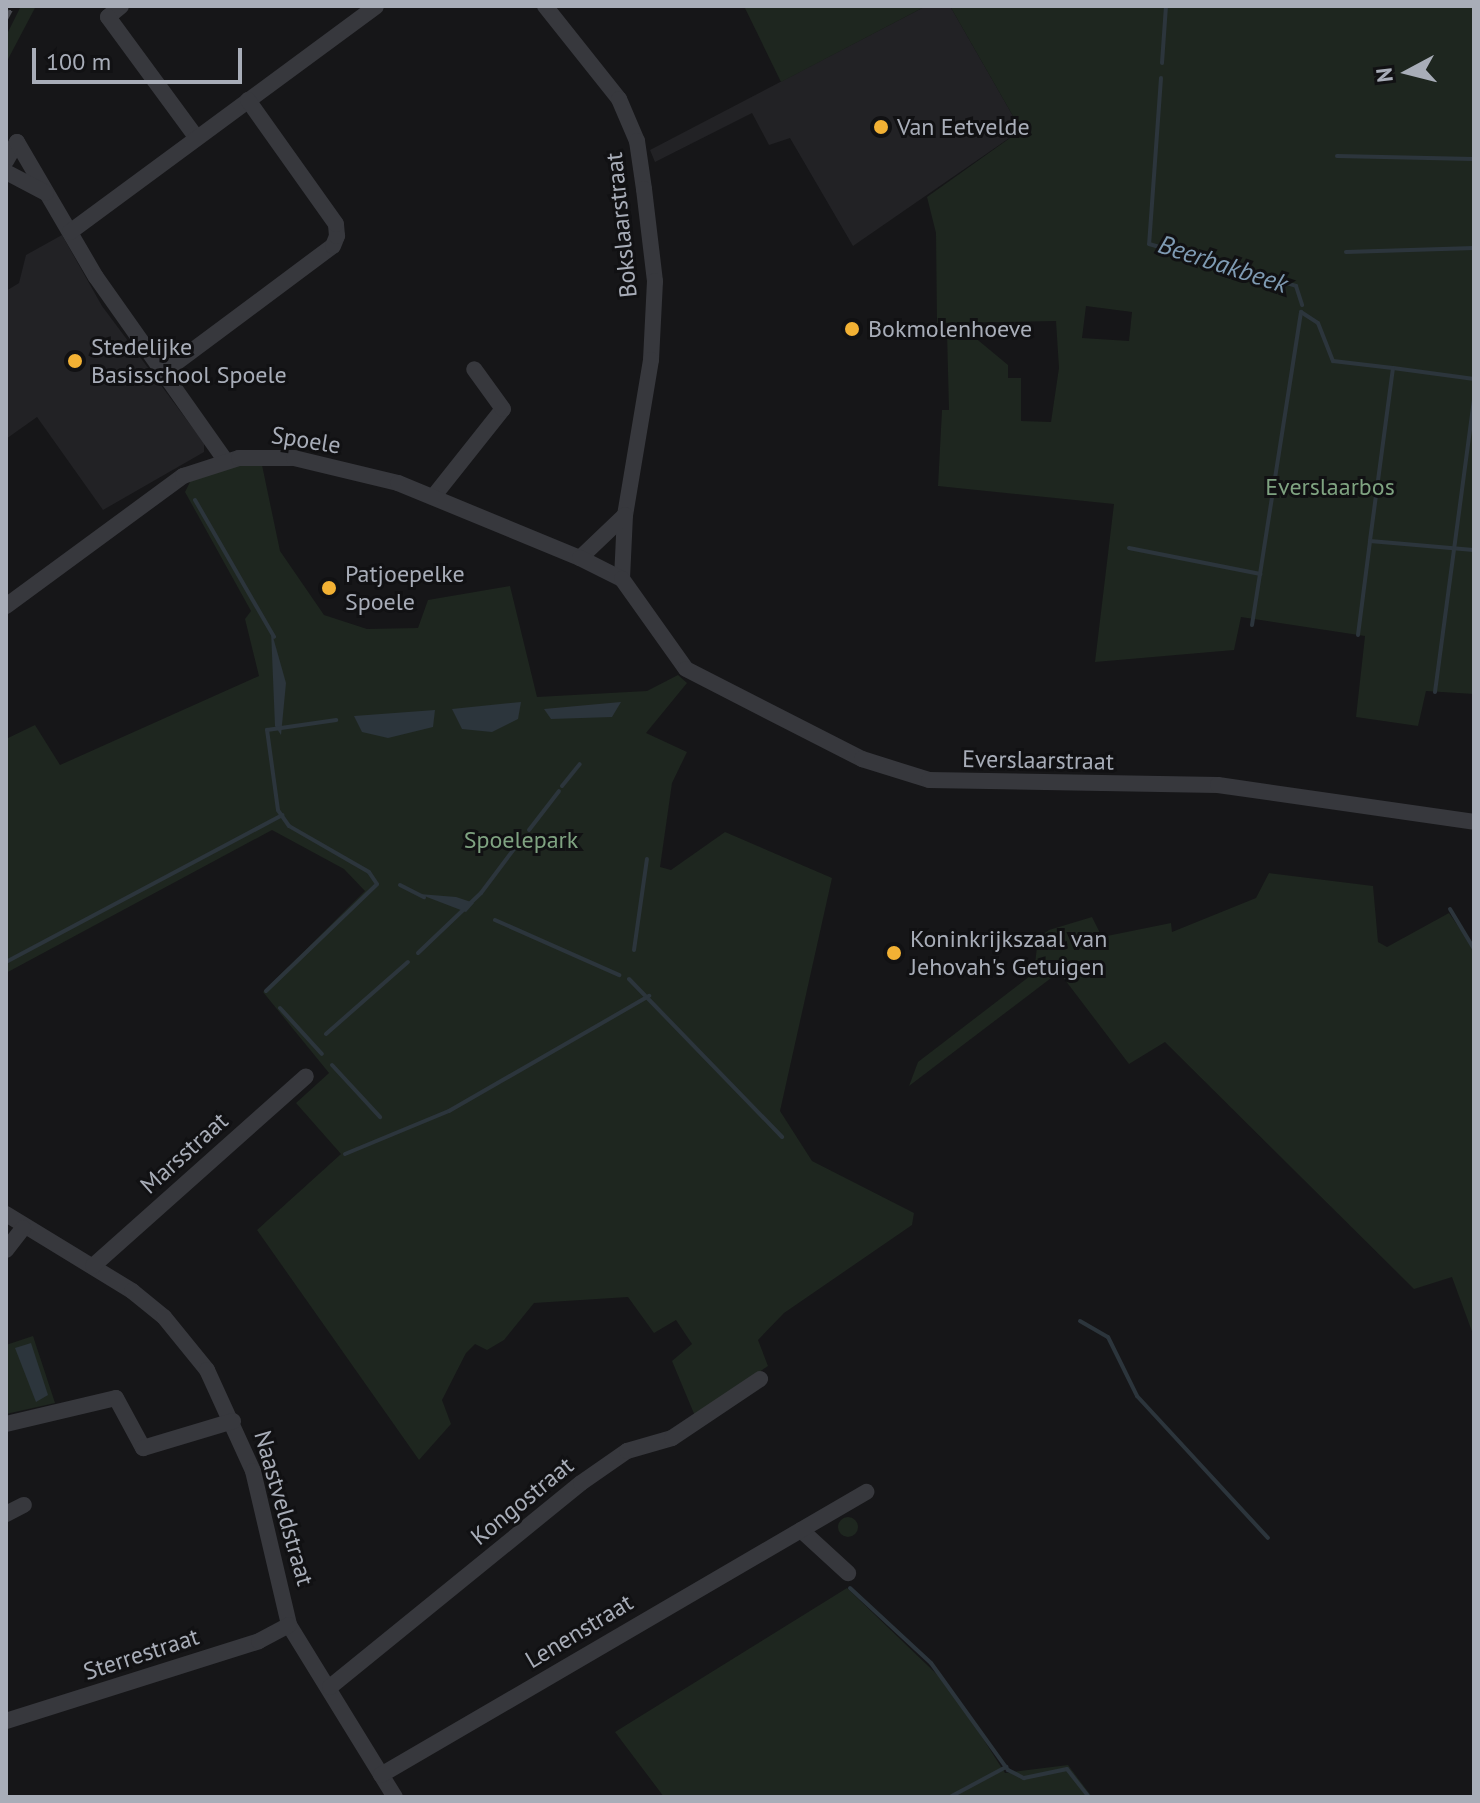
<!DOCTYPE html>
<html>
<head>
<meta charset="utf-8">
<style>
	body { margin:0 }
	#map { position:relative; width:1480px; height:1803px; overflow:hidden; background:#161618; font-family:"PT Sans",sans-serif }
	div>[style] { position:absolute }
	[style*='--x'] { left:calc(var(--x)*1px); top:calc(var(--y)*1px); width:calc(var(--w)*1px); rotate:calc(var(--a)*1deg) }
	.built>* { inset:0; background:#222225 }
	.green>* { inset:0; background:#1e261f }
	.round { border-radius:50% }
	.water>* { inset:0; background:#2c353c }
	.stream>* { height:4px; margin:-2px; padding:0 2px; transform-origin:2px; border-radius:2px; background:#2c353c }
	.minor>* { height:16px; margin:-8px; padding:0 8px; transform-origin:8px; border-radius:8px; background:#37383d }
	.rail>* { height:4px; margin-top:-2px; transform-origin:0; background:repeating-linear-gradient(90deg,#4a4c52 0 10px,transparent 0 18px) }
	.dots>* { width:22px; height:22px; translate:-50% -50%; box-sizing:border-box; border:4px solid #111113; border-radius:50% }
	span { translate:-50% -50%; white-space:nowrap; text-align:center; line-height:1.15; -webkit-text-stroke:6px #111113; paint-order:stroke }
	.poi-label { font-size:24px; color:#a8adb8 }
	.left { translate:0 -50%; text-align:left }
	.street-label { font-size:24px; color:#a8adb8 }
	.park-label { font-size:24px; color:#7fa381 }
	.water-label { font-size:26px; color:#7f9bb3; font-style:italic }
	.frame { position:absolute; inset:0; border:8px solid #a8adb8; pointer-events:none }
	.north { position:absolute; left:1368px; top:32px; width:80px; height:80px; -webkit-text-stroke:6px #111113; paint-order:stroke; rotate:263deg; font-size:22px; font-weight:700; line-height:32px; text-align:center; color:#a8adb8 }
	.north::after { content:''; display:block; margin:auto; width:28px; height:36px; background:#a8adb8; clip-path:polygon(50% 0,100% 100%,50% 72%,0 100%) }
	.scale { position:absolute; left:32px; top:48px; width:210px; height:36px; box-sizing:border-box; border:4px solid #a8adb8; border-top:0; padding-left:10px; font-size:24px; line-height:28px; white-space:nowrap; color:#a8adb8; -webkit-text-stroke:6px #111113; paint-order:stroke }
</style>
</head>
<body>
<div id="map">
	<div class="built">
		<div style="clip-path:polygon(926px 6px,950px 6px,1021px 130px,853px 246px,790px 138px,769px 145px,752px 113px,655px 162px,650px 150px)"></div>
		<div style="clip-path:polygon(62px 235px,102px 306px,204px 443px,204px 452px,103px 510px,37px 417px,6px 439px,6px 291px,19px 283px,26px 255px)"></div>
	</div>
	<div class="green">
		<div style="clip-path:polygon(21px 6px,36px 6px,6px 63px,6px 36px)"></div>
		<div style="clip-path:polygon(744px 6px,926px 6px,781px 82px)"></div>
		<div style="clip-path:polygon(evenodd,950px 6px,1474px 6px,1474px 694px,1426px 691px,1418px 726px,1356px 717px,1365px 636px,1241px 617px,1234px 650px,1095px 662px,1114px 504px,938px 486px,942px 410px,949px 410px,947px 332px,973px 336px,1008px 365px,1008px 378px,1021px 378px,1021px 421px,1051px 422px,1059px 368px,1056px 321px,937px 323px,936px 233px,927px 197px,1021px 130px,950px 6px,1086px 306px,1132px 312px,1129px 341px,1082px 338px,1086px 306px)"></div>
		<div style="clip-path:polygon(239px 465px,262px 465px,280px 551px,324px 615px,367px 629px,418px 628px,428px 600px,510px 586px,537px 697px,647px 691px,678px 675px,687px 683px,646px 733px,687px 752px,672px 783px,660px 867px,671px 870px,725px 832px,832px 878px,780px 1111px,812px 1161px,914px 1213px,912px 1225px,784px 1313px,758px 1340px,768px 1366px,695px 1416px,672px 1361px,692px 1344px,676px 1320px,654px 1333px,628px 1297px,534px 1303px,504px 1340px,487px 1350px,475px 1344px,466px 1353px,442px 1400px,451px 1424px,419px 1460px,257px 1230px,341px 1154px,296px 1103px,329px 1073px,263px 992px,365px 891px,344px 869px,272px 830px,6px 973px,6px 739px,35px 725px,60px 765px,259px 676px,245px 619px,251px 611px,185px 492px,191px 480px)"></div>
		<div style="clip-path:polygon(1269px 873px,1373px 886px,1378px 942px,1387px 947px,1449px 913px,1474px 949px,1474px 1337px,1452px 1277px,1414px 1289px,1165px 1042px,1129px 1064px,1059px 972px,909px 1086px,918px 1062px,1034px 973px,1038px 938px,1049px 930px,1092px 917px,1102px 937px,1171px 923px,1172px 932px,1256px 898px)"></div>
		<div style="clip-path:polygon(33px 1336px,55px 1403px,6px 1414px,6px 1345px)"></div>
		<div class="round" style="left:838px;top:1517px;width:20px;height:20px"></div>
		<div style="clip-path:polygon(847px 1588px,950px 1687px,1005px 1773px,1068px 1765px,1092px 1797px,664px 1797px,615px 1732px)"></div>
	</div>
	<div class="water">
		<div style="clip-path:polygon(271px 630px,286px 683px,281px 735px,275px 726px)"></div>
		<div style="clip-path:polygon(521px 702px,518px 719px,492px 732px,462px 729px,452px 709px)"></div>
		<div style="clip-path:polygon(621px 702px,612px 717px,551px 719px,544px 709px)"></div>
		<div style="clip-path:polygon(435px 710px,433px 727px,388px 738px,362px 732px,354px 716px)"></div>
		<div style="clip-path:polygon(419px 894px,456px 897px,474px 903px,466px 912px)"></div>
		<div style="clip-path:polygon(31px 1343px,48px 1395px,36px 1402px,15px 1348px)"></div>
	</div>
	<div class="stream">
		<div style="--x:1162;--y:63;--w:57;--a:-86"></div>
		<div style="--x:1161;--y:78;--w:166;--a:94.1"></div>
		<div style="--x:1149;--y:244;--w:153;--a:15.9"></div>
		<div style="--x:1296;--y:286;--w:20;--a:72"></div>
		<div style="--x:1337;--y:156;--w:137;--a:1.3"></div>
		<div style="--x:1346;--y:252;--w:128;--a:-1.8"></div>
		<div style="--x:1393;--y:368;--w:82;--a:7.7"></div>
		<div style="--x:195;--y:500;--w:158;--a:60"></div>
		<div style="--x:1129;--y:548;--w:134;--a:11.2"></div>
		<div style="--x:1252;--y:625;--w:317;--a:-81.1"></div>
		<div style="--x:1301;--y:312;--w:20;--a:33"></div>
		<div style="--x:1318;--y:323;--w:41;--a:68.5"></div>
		<div style="--x:1333;--y:361;--w:60;--a:6.7"></div>
		<div style="--x:1393;--y:368;--w:175;--a:97.6"></div>
		<div style="--x:1370;--y:541;--w:104;--a:4.9"></div>
		<div style="--x:1358;--y:635;--w:95;--a:-82.7"></div>
		<div style="--x:1435;--y:692;--w:296;--a:-82.4"></div>
		<div style="--x:562;--y:786;--w:28;--a:-51"></div>
		<div style="--x:529;--y:830;--w:49;--a:-52.4"></div>
		<div style="--x:400;--y:885;--w:27;--a:27"></div>
		<div style="--x:1450;--y:909;--w:47;--a:59"></div>
		<div style="--x:495;--y:920;--w:136;--a:23.9"></div>
		<div style="--x:634;--y:950;--w:92;--a:-81.9"></div>
		<div style="--x:418;--y:953;--w:87;--a:-43.6"></div>
		<div style="--x:481;--y:893;--w:70;--a:-53.1"></div>
		<div style="--x:6;--y:962;--w:313;--a:-28"></div>
		<div style="--x:629;--y:979;--w:220;--a:45.9"></div>
		<div style="--x:266;--y:991;--w:154;--a:-43.9"></div>
		<div style="--x:377;--y:884;--w:14;--a:-124"></div>
		<div style="--x:369;--y:872;--w:92;--a:-150.1"></div>
		<div style="--x:289;--y:826;--w:19;--a:-125"></div>
		<div style="--x:278;--y:810;--w:81;--a:-97.8"></div>
		<div style="--x:267;--y:730;--w:70;--a:-8.2"></div>
		<div style="--x:280;--y:1008;--w:62;--a:47.6"></div>
		<div style="--x:326;--y:1034;--w:109;--a:-41.3"></div>
		<div style="--x:332;--y:1065;--w:71;--a:47.3"></div>
		<div style="--x:345;--y:1154;--w:113;--a:-22.5"></div>
		<div style="--x:449;--y:1111;--w:231;--a:-29.9"></div>
		<div style="--x:1080;--y:1321;--w:32;--a:30"></div>
		<div style="--x:1108;--y:1337;--w:66;--a:63.8"></div>
		<div style="--x:1137;--y:1396;--w:193;--a:47.3"></div>
		<div style="--x:850;--y:1588;--w:110;--a:42.8"></div>
		<div style="--x:931;--y:1663;--w:132;--a:54.3"></div>
		<div style="--x:1008;--y:1770;--w:18;--a:27"></div>
		<div style="--x:1024;--y:1778;--w:44;--a:-11.8"></div>
		<div style="--x:1067;--y:1769;--w:36;--a:52"></div>
		<div style="--x:950;--y:1797;--w:64;--a:-28.2"></div>
	</div>
	<div class="minor">
		<div style="--x:121;--y:6;--w:17;--a:140"></div>
		<div style="--x:108;--y:17;--w:150;--a:53.7"></div>
		<div style="--x:545;--y:6;--w:119;--a:51.5"></div>
		<div style="--x:619;--y:99;--w:46;--a:66.8"></div>
		<div style="--x:637;--y:141;--w:49;--a:81.7"></div>
		<div style="--x:644;--y:189;--w:93;--a:83.2"></div>
		<div style="--x:655;--y:281;--w:79;--a:92.9"></div>
		<div style="--x:651;--y:360;--w:157;--a:99.5"></div>
		<div style="--x:625;--y:515;--w:64;--a:92.7"></div>
		<div style="--x:6;--y:161;--w:22;--a:-60"></div>
		<div style="--x:17;--y:142;--w:156;--a:59.7"></div>
		<div style="--x:96;--y:277;--w:225;--a:54.8"></div>
		<div style="--x:6;--y:172;--w:45;--a:27.7"></div>
		<div style="--x:70;--y:232;--w:380;--a:-36.4"></div>
		<div style="--x:165;--y:371;--w:209;--a:-36.7"></div>
		<div style="--x:333;--y:246;--w:11;--a:-68"></div>
		<div style="--x:337;--y:236;--w:12;--a:-95"></div>
		<div style="--x:336;--y:224;--w:152;--a:-125.4"></div>
		<div style="--x:433;--y:497;--w:112;--a:-51.5"></div>
		<div style="--x:503;--y:409;--w:49;--a:-125.9"></div>
		<div style="--x:580;--y:558;--w:62;--a:-43.7"></div>
		<div style="--x:6;--y:606;--w:220;--a:-36.3"></div>
		<div style="--x:183;--y:476;--w:59;--a:-17.8"></div>
		<div style="--x:239;--y:458;--w:55;--a:0"></div>
		<div style="--x:294;--y:458;--w:107;--a:13.5"></div>
		<div style="--x:398;--y:483;--w:197;--a:22.4"></div>
		<div style="--x:580;--y:558;--w:47;--a:26.6"></div>
		<div style="--x:622;--y:579;--w:110;--a:54.6"></div>
		<div style="--x:686;--y:669;--w:198;--a:27.1"></div>
		<div style="--x:862;--y:759;--w:70;--a:17.4"></div>
		<div style="--x:929;--y:780;--w:289;--a:1"></div>
		<div style="--x:1218;--y:785;--w:259;--a:8.2"></div>
		<div style="--x:6;--y:1214;--w:148;--a:31.4"></div>
		<div style="--x:132;--y:1291;--w:41;--a:39.1"></div>
		<div style="--x:164;--y:1317;--w:68;--a:50.9"></div>
		<div style="--x:207;--y:1370;--w:111;--a:65.5"></div>
		<div style="--x:253;--y:1471;--w:158;--a:76.8"></div>
		<div style="--x:289;--y:1625;--w:202;--a:58.4"></div>
		<div style="--x:6;--y:1250;--w:28;--a:-52"></div>
		<div style="--x:93;--y:1266;--w:285;--a:-41.7"></div>
		<div style="--x:6;--y:1424;--w:113;--a:-13.3"></div>
		<div style="--x:116;--y:1398;--w:57;--a:61.6"></div>
		<div style="--x:143;--y:1448;--w:94;--a:-16.7"></div>
		<div style="--x:6;--y:1514;--w:20;--a:-27"></div>
		<div style="--x:801;--y:1530;--w:64;--a:42.5"></div>
		<div style="--x:330;--y:1687;--w:323;--a:-39.1"></div>
		<div style="--x:581;--y:1483;--w:56;--a:-34.8"></div>
		<div style="--x:627;--y:1451;--w:47;--a:-16.1"></div>
		<div style="--x:672;--y:1438;--w:106;--a:-33.8"></div>
		<div style="--x:6;--y:1721;--w:265;--a:-17.5"></div>
		<div style="--x:259;--y:1641;--w:34;--a:-28"></div>
		<div style="--x:381;--y:1775;--w:562;--a:-30.26"></div>
	</div>
	<div class="rail">
		<div style="--x:6;--y:19;--w:15;--a:-62"></div>
	</div>
	<div class="dots">
		<div style="left:881px;top:127px;background:#f2b134"></div>
		<div style="left:852px;top:329px;background:#f2b134"></div>
		<div style="left:75px;top:361px;background:#f2b134"></div>
		<div style="left:329px;top:588px;background:#f2b134"></div>
		<div style="left:894px;top:953px;background:#f2b134"></div>
	</div>
	<div class="poi-label">
		<span class="left" style="left:897px;top:127px">Van Eetvelde</span>
		<span class="left" style="left:868px;top:329px">Bokmolenhoeve</span>
		<span class="left" style="left:91px;top:361px">Stedelijke<br>Basisschool Spoele</span>
		<span class="left" style="left:345px;top:588px">Patjoepelke<br>Spoele</span>
		<span class="left" style="left:910px;top:953px">Koninkrijkszaal van<br>Jehovah's Getuigen</span>
	</div>
	<div class="street-label">
		<span style="left:621px;top:225px;rotate:-96deg">Bokslaarstraat</span>
		<span style="left:306px;top:440px;rotate:9deg">Spoele</span>
		<span style="left:1038px;top:760px;rotate:1deg">Everslaarstraat</span>
		<span style="left:184px;top:1153px;rotate:-42deg">Marsstraat</span>
		<span style="left:522px;top:1501px;rotate:-39deg">Kongostraat</span>
		<span style="left:284px;top:1508px;rotate:74deg">Naastveldstraat</span>
		<span style="left:579px;top:1631px;rotate:-31deg">Lenenstraat</span>
		<span style="left:141px;top:1654px;rotate:-18deg">Sterrestraat</span>
	</div>
	<div class="park-label">
		<span style="left:1330px;top:487px">Everslaarbos</span>
		<span style="left:521px;top:840px">Spoelepark</span>
	</div>
	<div class="water-label">
		<span style="left:1223px;top:264px;rotate:18deg">Beerbakbeek</span>
	</div>
	<div class="frame"></div>
	<div class="north">N</div>
	<div class="scale">100 m</div>
</div>
</body>
</html>
